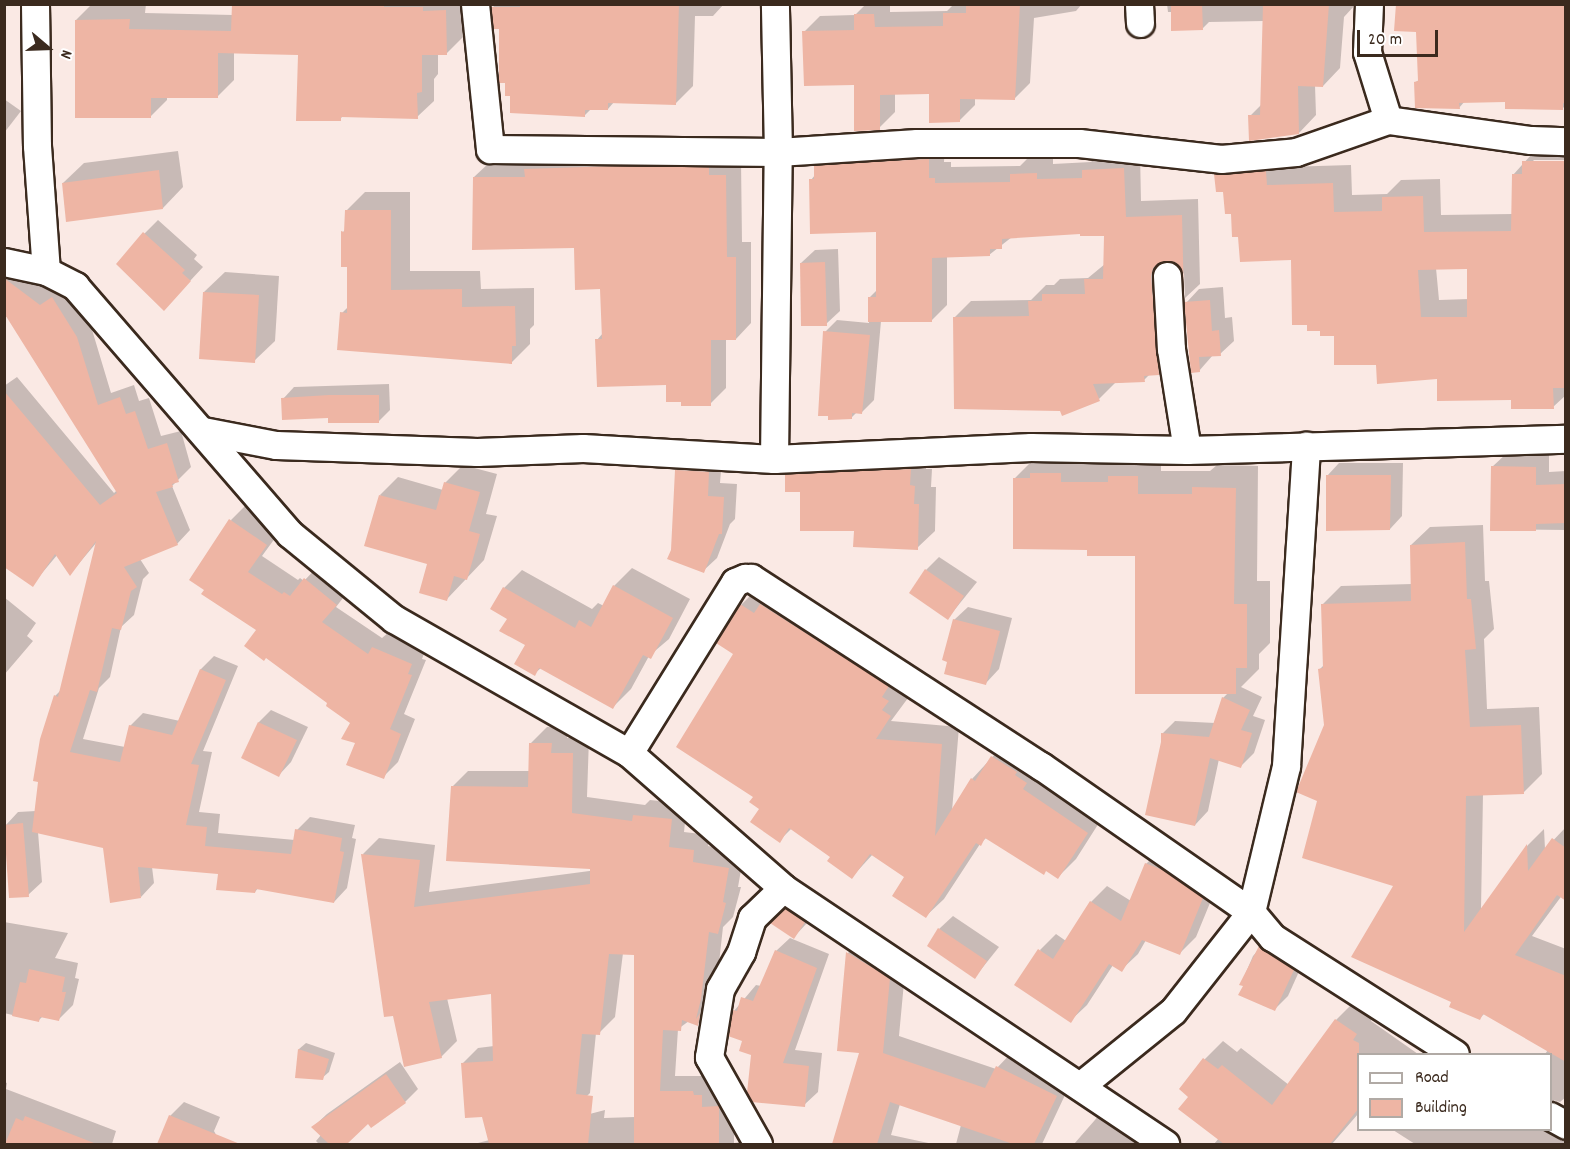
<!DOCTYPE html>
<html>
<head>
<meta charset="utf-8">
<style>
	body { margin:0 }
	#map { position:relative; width:1570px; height:1149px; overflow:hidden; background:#fae9e4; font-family:Dekko,sans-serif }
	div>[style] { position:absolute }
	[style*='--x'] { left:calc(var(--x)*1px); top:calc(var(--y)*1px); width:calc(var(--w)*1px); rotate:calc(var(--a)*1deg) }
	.shadow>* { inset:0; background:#0003 }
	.building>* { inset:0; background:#eeb5a4 }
	.roads { filter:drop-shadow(2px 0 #3b2a1e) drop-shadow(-2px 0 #3b2a1e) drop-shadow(0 2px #3b2a1e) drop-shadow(0 -2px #3b2a1e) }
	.minor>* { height:27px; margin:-13.5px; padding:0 13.5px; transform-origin:13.5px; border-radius:13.5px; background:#fff }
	span { translate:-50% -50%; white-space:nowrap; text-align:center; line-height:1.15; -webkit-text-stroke:5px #fff; paint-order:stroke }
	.frame { position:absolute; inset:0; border:6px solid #3b2a1e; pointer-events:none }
	.legend { position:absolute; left:1357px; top:1053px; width:195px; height:78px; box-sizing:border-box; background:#fff; border:2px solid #b1aaa5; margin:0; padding:8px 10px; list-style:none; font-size:18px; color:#3b2a1e }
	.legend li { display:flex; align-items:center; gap:12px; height:30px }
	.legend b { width:30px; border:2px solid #b1aaa5 }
	.north { position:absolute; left:18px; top:18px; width:60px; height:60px; -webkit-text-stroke:4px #fff; paint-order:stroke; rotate:109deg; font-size:16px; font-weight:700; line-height:24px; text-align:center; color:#3b2a1e }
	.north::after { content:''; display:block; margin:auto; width:21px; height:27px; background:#3b2a1e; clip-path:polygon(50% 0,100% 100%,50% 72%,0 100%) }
	.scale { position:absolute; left:1357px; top:30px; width:81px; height:27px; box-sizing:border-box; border:3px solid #3b2a1e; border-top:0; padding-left:8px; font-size:18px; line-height:21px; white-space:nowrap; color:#3b2a1e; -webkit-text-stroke:4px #fff; paint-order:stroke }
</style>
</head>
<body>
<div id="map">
	<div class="shadow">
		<div style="clip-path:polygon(92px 4px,146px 4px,145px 13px,233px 15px,233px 4px,477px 4px,478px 11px,462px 26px,463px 37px,446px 54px,438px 54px,438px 74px,434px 79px,434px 101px,417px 117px,343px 116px,340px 119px,299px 53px,234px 52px,234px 80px,217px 97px,167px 96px,167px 100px,150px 117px,76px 20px)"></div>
		<div style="clip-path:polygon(496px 4px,724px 4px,713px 16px,695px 16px,693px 86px,676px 103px,614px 102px,608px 109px,591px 109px,585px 115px,511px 94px,500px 28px,493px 7px)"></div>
		<div style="clip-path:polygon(866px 4px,890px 4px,890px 12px,947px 11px,954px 4px,1082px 4px,1076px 11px,1034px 18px,1030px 83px,1015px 98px,975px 98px,975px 105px,959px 121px,931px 93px,895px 93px,895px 112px,879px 128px,855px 83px,804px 32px,820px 16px,855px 15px)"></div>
		<div style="clip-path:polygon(1167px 4px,1355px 4px,1355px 5px,1344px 17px,1340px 68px,1323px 86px,1315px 85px,1316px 115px,1299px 133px,1250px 116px,1262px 104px,1264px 21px,1209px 22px,1203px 28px,1172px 12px,1168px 12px)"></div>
		<div style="clip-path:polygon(1566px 4px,1566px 105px,1562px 109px,1506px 100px,1465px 101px,1459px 108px,1416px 82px,1420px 79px,1418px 30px)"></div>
		<div style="clip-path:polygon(4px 99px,21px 111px,4px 133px)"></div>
		<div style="clip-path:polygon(945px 143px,944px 162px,951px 162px,951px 167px,1020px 166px,1027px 159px,1053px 157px,1053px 164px,1091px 162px,1100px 154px,1140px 153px,1141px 201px,1198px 199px,1200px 284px,1185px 298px,1184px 274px,1175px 261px,1167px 261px,1175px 357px,1159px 374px,1150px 374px,1144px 380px,1115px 383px,1099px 399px,1061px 409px,955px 317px,971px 301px,1031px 300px,1046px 285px,1054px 285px,1060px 279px,1088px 278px,1105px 264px,1105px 234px,1082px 232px,1012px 237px,989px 255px,947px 256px,947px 305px,931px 321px,881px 321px,874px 400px,862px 412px,857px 412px,851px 418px,825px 332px,837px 320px,869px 323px,869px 298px,877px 290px,878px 231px,811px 180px,815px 175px,815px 166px,831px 150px)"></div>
		<div style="clip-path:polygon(evenodd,1541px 144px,1566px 144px,1566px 160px,1534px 160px,1531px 163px,1566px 163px,1566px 395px,1553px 407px,1377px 363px,1335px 334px,1292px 258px,1240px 235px,1224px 190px,1216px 175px,1234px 157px,1284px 153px,1285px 167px,1351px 165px,1352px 195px,1387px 194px,1401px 180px,1440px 179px,1441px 215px,1512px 214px,1513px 175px,1541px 144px,1436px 268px,1469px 268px,1469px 299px,1439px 300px,1436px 268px)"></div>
		<div style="clip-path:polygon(178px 151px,183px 187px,163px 208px,63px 183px,84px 163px)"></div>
		<div style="clip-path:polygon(741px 160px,742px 242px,751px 242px,751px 323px,736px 339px,726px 339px,726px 388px,710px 404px,668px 383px,597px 340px,603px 333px,602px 288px,576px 246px,474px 177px,490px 162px)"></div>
		<div style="clip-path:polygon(365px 192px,410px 192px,410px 271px,480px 271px,481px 289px,534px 288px,534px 325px,530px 329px,530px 344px,511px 363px,342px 313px,349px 306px,348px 266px,343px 232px,346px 229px,346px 211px)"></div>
		<div style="clip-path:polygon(158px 220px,197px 255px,194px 259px,203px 267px,177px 295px,144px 234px)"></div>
		<div style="clip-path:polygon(838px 249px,840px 311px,826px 324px,801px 263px,815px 250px)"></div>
		<div style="clip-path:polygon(4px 264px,23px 266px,54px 292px,66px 285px,90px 323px,111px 393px,134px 385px,139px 401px,149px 398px,161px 436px,181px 431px,191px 467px,172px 486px,190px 530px,177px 544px,140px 559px,149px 573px,143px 579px,134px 615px,121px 627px,110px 677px,99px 688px,83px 739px,125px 747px,130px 726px,143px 713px,180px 721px,201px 669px,214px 656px,238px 666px,203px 751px,212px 752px,199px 812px,220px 814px,218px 833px,295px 840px,297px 830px,310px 817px,355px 825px,352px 838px,356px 839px,347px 888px,334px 902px,258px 888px,255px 892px,220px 872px,152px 867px,154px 883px,141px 897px,105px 847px,38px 832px,42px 882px,28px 895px,5px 826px,18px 812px,36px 811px,55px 696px,61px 690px,97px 542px,70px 574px,58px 554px,32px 585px,4px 566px,4px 386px,17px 377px,114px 493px,117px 490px,11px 320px,4px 315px)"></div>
		<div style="clip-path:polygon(225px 272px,279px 276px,275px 341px,254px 361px,204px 292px)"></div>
		<div style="clip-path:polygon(1223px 287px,1225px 318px,1232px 317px,1234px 341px,1220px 354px,1213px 355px,1199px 371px,1186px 303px,1199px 289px)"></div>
		<div style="clip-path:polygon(389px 384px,390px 410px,378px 422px,330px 416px,283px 399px,294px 387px)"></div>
		<div style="clip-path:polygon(927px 452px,926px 469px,932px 469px,931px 487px,936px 487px,935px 531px,917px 548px,855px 530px,786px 475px,804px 457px)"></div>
		<div style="clip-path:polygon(1161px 453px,1161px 471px,1210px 471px,1217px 465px,1258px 466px,1257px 581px,1270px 581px,1270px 643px,1259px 654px,1259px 669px,1241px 687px,1262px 697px,1253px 716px,1265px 720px,1254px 753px,1241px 766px,1219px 759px,1208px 811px,1195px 825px,1162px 734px,1175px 721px,1215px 723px,1223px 698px,1228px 693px,1136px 554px,1088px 548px,1015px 478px,1038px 455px)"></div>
		<div style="clip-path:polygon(1506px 454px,1549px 454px,1549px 472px,1566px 471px,1566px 530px,1492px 529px,1492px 467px)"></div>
		<div style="clip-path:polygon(690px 457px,722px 459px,720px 483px,737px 484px,735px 519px,730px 524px,717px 558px,703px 571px,672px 550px,677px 470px)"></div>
		<div style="clip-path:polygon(1339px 463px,1403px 463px,1402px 516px,1390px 529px,1327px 476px)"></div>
		<div style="clip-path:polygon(463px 465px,497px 474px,486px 514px,497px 516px,484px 560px,447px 599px,429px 563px,380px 495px,398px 477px,443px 490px,445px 483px)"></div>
		<div style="clip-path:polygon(246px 505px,281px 530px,262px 556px,298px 580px,300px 578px,304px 581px,320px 564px,350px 589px,336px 607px,382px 638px,388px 633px,426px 648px,422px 659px,426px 660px,404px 714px,415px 719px,398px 762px,383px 777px,357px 742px,352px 723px,258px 630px,231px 520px)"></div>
		<div style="clip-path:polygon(1483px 525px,1485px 581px,1489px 581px,1494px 629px,1484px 639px,1487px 709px,1539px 707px,1542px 774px,1524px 792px,1483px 794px,1481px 910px,1528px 845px,1544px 829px,1545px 849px,1566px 827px,1566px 890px,1532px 936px,1566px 949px,1566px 1097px,1560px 1102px,1554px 1100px,1560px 1111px,1566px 1115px,1566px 1144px,1415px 1144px,1393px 1130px,1550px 1130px,1550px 1054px,1545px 1054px,1548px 1050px,1485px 1013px,1480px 1018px,1453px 1001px,1395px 885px,1319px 800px,1325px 725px,1320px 669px,1324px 665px,1322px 605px,1341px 586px,1412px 584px,1411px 545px,1430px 527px)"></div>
		<div style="clip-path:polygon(939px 557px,977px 582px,948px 618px,926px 570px)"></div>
		<div style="clip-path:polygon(632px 568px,690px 599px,669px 639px,649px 656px,631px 689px,613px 707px,541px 668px,534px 674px,527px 644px,509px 618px,504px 588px,522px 570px,592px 609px,598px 603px,604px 606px,614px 586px)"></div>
		<div style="clip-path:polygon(759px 587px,905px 683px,899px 692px,908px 698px,891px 721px,959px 727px,952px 811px,972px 779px,1009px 739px,1104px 815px,1076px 859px,1058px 877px,987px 837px,980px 844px,944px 899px,926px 916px,906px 877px,873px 854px,852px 877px,832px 856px,792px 828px,779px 841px,755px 797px,735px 654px,741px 605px)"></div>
		<div style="clip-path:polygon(4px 597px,36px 623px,27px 636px,33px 641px,4px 675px)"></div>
		<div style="clip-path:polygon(968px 607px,1012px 618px,999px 669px,986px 683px,954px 620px)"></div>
		<div style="clip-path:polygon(271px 710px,308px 727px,291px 762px,279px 775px,243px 757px,259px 722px)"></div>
		<div style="clip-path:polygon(547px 727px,567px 728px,567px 738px,589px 738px,587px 797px,645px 805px,650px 800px,687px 804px,684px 832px,709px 835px,708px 846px,744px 853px,738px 887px,741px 887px,733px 917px,723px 927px,714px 1008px,698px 1024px,689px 1021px,678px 1029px,675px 1076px,709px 1076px,734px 1091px,734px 1143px,764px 1139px,775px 1144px,474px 1144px,605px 1110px,604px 1118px,635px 1117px,636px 954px,623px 953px,615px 1017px,599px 1033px,596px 1033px,590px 1093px,574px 1109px,462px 1064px,478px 1048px,494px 1046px,493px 993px,447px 998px,457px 1041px,441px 1057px,363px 854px,379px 838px,435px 845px,429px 892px,597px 870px,452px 787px,468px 771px,530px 771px,531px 743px)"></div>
		<div style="clip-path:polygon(1162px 848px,1219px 881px,1196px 937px,1180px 953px,1146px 940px,1138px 954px,1121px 970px,1113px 965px,1087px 1005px,1070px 1021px,1040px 950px,1056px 934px,1066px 941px,1091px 902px,1107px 886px,1131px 901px,1146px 864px)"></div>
		<div style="clip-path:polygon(799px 896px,817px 908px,807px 923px,794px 937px,772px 923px)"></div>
		<div style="clip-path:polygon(953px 916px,999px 947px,975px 977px,939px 929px)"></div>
		<div style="clip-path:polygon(4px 922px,68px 933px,55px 958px,78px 963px,75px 978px,79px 979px,73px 1005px,59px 1019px,43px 1016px,38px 1021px,4px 1013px)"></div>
		<div style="clip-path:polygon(1273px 933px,1306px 956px,1288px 996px,1275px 1009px,1241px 984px,1253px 956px)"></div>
		<div style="clip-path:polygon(865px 936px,906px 961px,899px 1036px,996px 1069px,1014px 1050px,1073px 1078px,1042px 1144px,956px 1144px,961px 1125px,900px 1104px,891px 1135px,933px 1144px,834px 1144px,861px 1052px,839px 1050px,848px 953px)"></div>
		<div style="clip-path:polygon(790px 938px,829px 954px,795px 1050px,822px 1053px,818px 1092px,804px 1105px,753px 1054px,744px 1040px,734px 1011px,756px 985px,761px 986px,776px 951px)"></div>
		<div style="clip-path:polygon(1355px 1001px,1374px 1015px,1371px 1021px,1418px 1054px,1358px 1054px,1358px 1114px,1332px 1144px,1214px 1144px,1219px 1138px,1190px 1096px,1205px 1059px,1223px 1041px,1237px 1052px,1241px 1048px,1289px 1085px,1336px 1020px)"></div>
		<div style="clip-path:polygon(306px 1043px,335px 1053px,329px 1072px,322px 1078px,297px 1076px,299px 1049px)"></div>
		<div style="clip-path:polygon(400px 1062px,418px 1089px,405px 1102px,368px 1121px,342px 1144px,319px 1144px,316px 1141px,321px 1135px,313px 1127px,327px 1114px)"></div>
		<div style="clip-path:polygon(4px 1082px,7px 1083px,6px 1089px,116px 1131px,112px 1144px,4px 1144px)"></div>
		<div style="clip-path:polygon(184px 1102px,220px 1117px,214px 1131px,221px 1144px,158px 1144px,170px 1116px)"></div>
		<div style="clip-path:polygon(1101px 1113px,1146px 1134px,1138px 1144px,1074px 1144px)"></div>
	</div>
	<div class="building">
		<div style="clip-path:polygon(232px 4px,384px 4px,384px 7px,423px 7px,423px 11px,446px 10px,447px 55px,422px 55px,422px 92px,417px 93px,418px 119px,341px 117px,341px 121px,296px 121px,298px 55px,218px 53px,218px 98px,151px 98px,151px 118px,75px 118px,75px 20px,130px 19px,129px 29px,231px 31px)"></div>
		<div style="clip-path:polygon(520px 4px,679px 4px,676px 105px,608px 103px,608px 110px,585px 110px,585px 117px,510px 113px,510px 96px,505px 96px,505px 83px,499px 83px,499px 29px,493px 29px,491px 7px,520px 7px)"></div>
		<div style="clip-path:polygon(966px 4px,1020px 4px,1015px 100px,960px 99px,960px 122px,929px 123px,929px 94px,880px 95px,880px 130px,854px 131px,854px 85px,804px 86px,802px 31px,854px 30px,854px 14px,874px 14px,875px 27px,943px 26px,943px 13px,966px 13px)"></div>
		<div style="clip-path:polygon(1171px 4px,1202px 4px,1203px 30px,1171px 31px)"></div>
		<div style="clip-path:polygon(1263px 4px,1329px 4px,1323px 87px,1298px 86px,1299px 134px,1249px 141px,1248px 115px,1260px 115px)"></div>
		<div style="clip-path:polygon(1396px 4px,1566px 4px,1566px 104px,1563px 103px,1563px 110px,1505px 109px,1505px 102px,1459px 103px,1460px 109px,1415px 108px,1414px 82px,1418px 81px,1416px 32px,1394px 31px)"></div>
		<div style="clip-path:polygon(929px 159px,929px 178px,935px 178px,935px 183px,1010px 182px,1010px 174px,1037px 173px,1037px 179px,1082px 178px,1082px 170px,1124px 168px,1126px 217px,1182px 215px,1184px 302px,1183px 275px,1175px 262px,1159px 263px,1153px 268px,1151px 276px,1159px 375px,1144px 376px,1145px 382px,1093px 384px,1100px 401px,1062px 416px,1060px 411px,954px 409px,953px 317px,1029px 316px,1028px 301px,1042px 301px,1042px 294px,1085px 294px,1084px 279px,1103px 279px,1104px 236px,1080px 236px,1080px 234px,1002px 239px,1002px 249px,990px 249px,990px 256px,932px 258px,932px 322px,868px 322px,868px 297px,876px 297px,876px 232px,810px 234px,809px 179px,814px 179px,814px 165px)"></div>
		<div style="clip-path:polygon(evenodd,1522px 161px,1566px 161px,1566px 388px,1553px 388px,1554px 409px,1511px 409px,1511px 400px,1437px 401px,1437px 379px,1377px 384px,1376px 365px,1334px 365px,1334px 336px,1320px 336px,1320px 331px,1307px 331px,1307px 325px,1292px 325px,1291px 260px,1240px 262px,1238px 237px,1232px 237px,1231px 214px,1225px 214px,1223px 192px,1216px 192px,1214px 174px,1266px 171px,1267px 185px,1333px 183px,1334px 212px,1382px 211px,1382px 197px,1423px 196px,1424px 232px,1511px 231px,1512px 174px,1522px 174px,1522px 161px,1467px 269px,1467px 317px,1421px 317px,1418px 270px,1467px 269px)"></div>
		<div style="clip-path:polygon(617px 166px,709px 167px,709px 175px,726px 175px,727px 257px,736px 257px,736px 340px,711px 340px,711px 406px,681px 406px,681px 402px,666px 402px,666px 385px,597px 387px,595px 339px,602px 339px,600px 289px,575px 290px,574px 248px,472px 250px,473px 177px,525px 177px,524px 169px)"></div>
		<div style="clip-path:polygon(159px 170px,163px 209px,66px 222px,62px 183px)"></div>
		<div style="clip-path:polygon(345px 210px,391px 210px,391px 290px,462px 289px,462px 307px,515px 306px,516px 346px,512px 346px,512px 364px,337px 350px,340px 312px,347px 313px,347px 267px,341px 267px,341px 231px,344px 232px)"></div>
		<div style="clip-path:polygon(143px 232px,185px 270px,182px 273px,191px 281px,164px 311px,116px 264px)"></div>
		<div style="clip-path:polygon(825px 262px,827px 326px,801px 326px,800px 263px)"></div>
		<div style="clip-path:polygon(4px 278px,40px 305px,52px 297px,77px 337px,98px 405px,120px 397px,126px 414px,135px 411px,148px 449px,167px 443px,179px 482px,172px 484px,173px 487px,156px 492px,178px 545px,124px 567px,137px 587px,131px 591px,121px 630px,112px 628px,97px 692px,90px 690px,70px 752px,120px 762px,129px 725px,172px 735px,200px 669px,226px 680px,191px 764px,199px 765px,186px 825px,207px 827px,205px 846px,291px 854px,295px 829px,342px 838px,340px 851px,344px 852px,334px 903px,256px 889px,255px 893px,216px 890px,218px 874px,138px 867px,141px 898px,110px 903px,103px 848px,32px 832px,38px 782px,33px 781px,40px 739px,54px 695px,58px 697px,96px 541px,70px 576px,55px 554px,33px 587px,4px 567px,4px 391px,100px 505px,117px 493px,4px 313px)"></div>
		<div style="clip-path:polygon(203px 292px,259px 295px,255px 363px,199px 359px)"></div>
		<div style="clip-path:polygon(1210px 300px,1212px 331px,1219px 330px,1221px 356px,1199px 357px,1200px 372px,1191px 373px,1184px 302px)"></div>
		<div style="clip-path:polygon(823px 331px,870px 335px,862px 414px,852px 413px,852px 419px,828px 420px,828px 416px,818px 416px)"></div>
		<div style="clip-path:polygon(329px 395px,379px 395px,379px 423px,328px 423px,328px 418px,282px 420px,281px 398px)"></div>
		<div style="clip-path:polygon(1491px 466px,1536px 467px,1536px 485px,1566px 484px,1566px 523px,1536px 524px,1536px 531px,1490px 531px)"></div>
		<div style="clip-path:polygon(911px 469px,910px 485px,915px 486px,914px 504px,919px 504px,918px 550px,853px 547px,854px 531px,800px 531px,800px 492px,785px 492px,785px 474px)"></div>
		<div style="clip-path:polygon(675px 470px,709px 472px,708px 496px,724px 497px,722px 534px,719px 534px,704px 573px,667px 559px,671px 550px)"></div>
		<div style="clip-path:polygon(1030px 473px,1061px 473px,1061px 482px,1108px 482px,1108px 476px,1138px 476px,1138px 494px,1192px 494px,1192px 487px,1236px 488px,1234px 604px,1247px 604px,1247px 668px,1236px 668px,1236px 694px,1135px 694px,1135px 556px,1087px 556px,1087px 550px,1013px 549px,1013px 478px,1030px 478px)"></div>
		<div style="clip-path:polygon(1326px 475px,1391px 475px,1390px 530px,1326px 531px)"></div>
		<div style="clip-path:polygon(444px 482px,480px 492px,469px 531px,480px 534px,467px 580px,454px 576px,447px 601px,419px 593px,427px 564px,364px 546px,379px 495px,436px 510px)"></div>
		<div style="clip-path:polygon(229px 519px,267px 545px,248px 572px,282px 594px,284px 592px,290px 596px,304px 578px,337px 605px,322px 622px,368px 654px,372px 647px,412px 664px,408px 674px,412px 675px,390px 729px,401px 734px,384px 779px,346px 765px,355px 743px,341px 739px,350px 723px,326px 706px,327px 703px,266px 658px,264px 661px,244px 646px,256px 630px,201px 594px,204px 590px,189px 580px)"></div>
		<div style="clip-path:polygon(1465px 542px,1467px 599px,1471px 599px,1476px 649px,1465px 650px,1470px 727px,1521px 725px,1524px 794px,1466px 796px,1464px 932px,1527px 844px,1528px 871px,1552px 838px,1566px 848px,1566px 901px,1557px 895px,1515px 955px,1566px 976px,1566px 1062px,1483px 1014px,1480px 1020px,1449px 1007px,1451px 1002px,1351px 957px,1393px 886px,1302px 858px,1317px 801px,1296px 792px,1324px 725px,1318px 669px,1323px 668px,1321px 604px,1411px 601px,1410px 545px)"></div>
		<div style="clip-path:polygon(925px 569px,964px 596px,948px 620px,909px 593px)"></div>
		<div style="clip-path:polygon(613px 585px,673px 618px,651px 659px,643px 655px,613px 709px,539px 668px,535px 676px,514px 664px,525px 645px,499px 631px,507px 619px,490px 609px,503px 587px,575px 628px,579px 620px,591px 627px)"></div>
		<div style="clip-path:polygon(740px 604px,754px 613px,760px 604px,889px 686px,882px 697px,889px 701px,882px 710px,891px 716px,876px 739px,942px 744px,935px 836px,971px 778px,975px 781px,991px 756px,1017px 772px,1015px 775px,1027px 783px,1023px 789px,1088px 833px,1058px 879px,1046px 871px,1044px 875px,985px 838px,981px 846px,976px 843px,926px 918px,892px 896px,904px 877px,870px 854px,852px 879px,827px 861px,830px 857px,789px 828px,780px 843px,750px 822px,759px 809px,749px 802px,753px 797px,676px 747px,733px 654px,716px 643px)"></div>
		<div style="clip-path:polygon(953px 619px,1000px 631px,986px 685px,944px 674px,947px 662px,942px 660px)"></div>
		<div style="clip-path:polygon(1222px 697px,1250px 710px,1241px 730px,1252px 733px,1241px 768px,1210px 758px,1195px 826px,1145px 815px,1161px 742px,1161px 733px,1209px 737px)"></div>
		<div style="clip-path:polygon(258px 722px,297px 740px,279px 777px,241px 758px)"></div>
		<div style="clip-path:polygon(529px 743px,552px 743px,551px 753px,573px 753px,572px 813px,632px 821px,633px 815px,672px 819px,669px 847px,694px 850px,693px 862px,729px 868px,723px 902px,726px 903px,718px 934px,709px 932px,701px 999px,696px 1019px,700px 1013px,698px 1026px,682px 1020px,681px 1031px,663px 1030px,660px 1091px,693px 1091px,694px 1095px,702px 1095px,702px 1107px,719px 1106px,719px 1143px,634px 1143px,634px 955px,609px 954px,600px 1035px,582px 1034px,576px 1094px,593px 1096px,588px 1144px,489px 1144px,482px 1117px,465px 1118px,461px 1063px,493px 1061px,491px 994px,429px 1002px,442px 1058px,404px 1067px,393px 1016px,384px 1017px,361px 854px,420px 860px,414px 907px,590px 884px,590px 869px,446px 861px,451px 786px,528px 787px)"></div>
		<div style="clip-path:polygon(23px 823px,29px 897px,9px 898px,4px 825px)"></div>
		<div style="clip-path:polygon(1145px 863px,1165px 871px,1203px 898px,1180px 955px,1142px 940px,1122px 972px,1109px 964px,1071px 1023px,1014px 985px,1038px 949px,1053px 959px,1090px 901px,1121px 921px)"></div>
		<div style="clip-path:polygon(785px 908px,805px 922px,794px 939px,770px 923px)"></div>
		<div style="clip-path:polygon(938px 928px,987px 961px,975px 979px,927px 946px)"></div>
		<div style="clip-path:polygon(1259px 946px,1294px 970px,1275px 1011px,1238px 995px,1243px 986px,1239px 985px)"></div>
		<div style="clip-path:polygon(775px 950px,817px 968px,783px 1063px,809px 1066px,805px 1107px,752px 1102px,747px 1093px,751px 1055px,739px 1051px,742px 1041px,728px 1036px,733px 1010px,737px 1011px,741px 997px,753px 1001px)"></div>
		<div style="clip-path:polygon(846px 952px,890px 978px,883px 1053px,985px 1088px,996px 1066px,1057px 1096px,1034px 1144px,1013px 1144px,890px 1102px,877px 1144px,832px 1144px,859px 1053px,837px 1051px)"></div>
		<div style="clip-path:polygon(29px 969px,65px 977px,62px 992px,66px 992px,59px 1021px,40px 1017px,39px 1022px,12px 1016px,20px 982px,26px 983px)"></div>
		<div style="clip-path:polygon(1335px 1019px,1357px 1034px,1353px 1040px,1359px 1043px,1359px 1108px,1330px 1144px,1224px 1144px,1178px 1109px,1188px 1097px,1179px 1089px,1203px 1058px,1218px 1069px,1222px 1065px,1272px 1105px)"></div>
		<div style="clip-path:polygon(298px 1049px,329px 1059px,323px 1080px,295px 1078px)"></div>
		<div style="clip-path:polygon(386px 1074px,406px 1103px,371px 1128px,368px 1124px,347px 1144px,329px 1144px,311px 1127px)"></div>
		<div style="clip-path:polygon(169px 1115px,240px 1144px,157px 1144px)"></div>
		<div style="clip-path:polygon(25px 1116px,94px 1143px,94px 1144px,5px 1144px,16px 1118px,23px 1121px)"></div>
	</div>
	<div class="roads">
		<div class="minor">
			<div style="--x:35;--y:4;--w:142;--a:89.2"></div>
			<div style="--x:37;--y:146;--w:125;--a:85.9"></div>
			<div style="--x:475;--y:4;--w:146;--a:84.1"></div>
			<div style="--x:490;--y:149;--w:288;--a:0.6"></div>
			<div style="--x:778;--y:152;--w:139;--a:-3.7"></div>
			<div style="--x:917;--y:143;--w:162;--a:0"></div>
			<div style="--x:1079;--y:143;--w:143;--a:6.4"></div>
			<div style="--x:1221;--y:159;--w:75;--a:-5.3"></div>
			<div style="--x:1296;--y:152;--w:97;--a:-19.2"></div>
			<div style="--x:1388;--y:120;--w:144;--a:8"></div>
			<div style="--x:1531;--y:140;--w:35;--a:2"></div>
			<div style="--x:1139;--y:4;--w:19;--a:87"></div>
			<div style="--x:1369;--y:4;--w:48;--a:92.4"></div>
			<div style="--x:1367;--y:52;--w:71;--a:72.8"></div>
			<div style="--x:4;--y:262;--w:43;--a:12.1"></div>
			<div style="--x:46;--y:271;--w:33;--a:27"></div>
			<div style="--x:75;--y:286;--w:328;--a:49.1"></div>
			<div style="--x:290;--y:534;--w:134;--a:39.3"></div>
			<div style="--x:394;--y:619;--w:271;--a:29.7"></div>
			<div style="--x:629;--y:753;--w:205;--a:41.2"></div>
			<div style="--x:783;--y:888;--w:460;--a:33.8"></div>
			<div style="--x:1167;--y:276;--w:73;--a:86.9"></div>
			<div style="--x:1171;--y:349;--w:102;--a:81"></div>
			<div style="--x:203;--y:431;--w:74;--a:10.9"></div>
			<div style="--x:276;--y:445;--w:201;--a:2"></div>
			<div style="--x:477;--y:452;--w:106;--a:-2.2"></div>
			<div style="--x:583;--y:448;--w:191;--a:3.3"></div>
			<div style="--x:774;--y:459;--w:257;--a:-2.7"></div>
			<div style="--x:1031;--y:447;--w:156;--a:1.1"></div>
			<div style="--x:1187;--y:450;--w:379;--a:-1.7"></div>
			<div style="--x:774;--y:459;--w:307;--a:-89.3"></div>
			<div style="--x:778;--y:152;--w:148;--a:-91.2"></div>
			<div style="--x:629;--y:753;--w:201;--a:-58.2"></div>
			<div style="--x:735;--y:582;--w:11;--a:-22"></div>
			<div style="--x:745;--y:578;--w:6;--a:0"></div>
			<div style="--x:751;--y:578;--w:346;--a:33"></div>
			<div style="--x:1041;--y:766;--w:256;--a:34.8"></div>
			<div style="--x:1251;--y:912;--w:33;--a:50"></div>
			<div style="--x:1272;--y:937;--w:217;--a:32.6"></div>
			<div style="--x:1080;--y:1086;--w:119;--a:-38.9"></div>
			<div style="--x:1173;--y:1011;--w:126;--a:-51.8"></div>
			<div style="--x:1251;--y:912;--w:150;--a:-76.5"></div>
			<div style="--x:1286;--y:766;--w:321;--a:-86.4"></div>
			<div style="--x:1550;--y:1116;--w:18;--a:29"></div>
			<div style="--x:758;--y:1144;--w:100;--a:-119.4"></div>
			<div style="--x:709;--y:1057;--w:69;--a:-80.8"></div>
			<div style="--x:720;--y:989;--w:43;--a:-60.4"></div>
			<div style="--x:741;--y:952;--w:36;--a:-72"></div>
			<div style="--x:752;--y:918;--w:43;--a:-44.1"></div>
		</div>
	</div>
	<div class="frame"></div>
	<ul class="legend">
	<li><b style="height:8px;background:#fff"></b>Road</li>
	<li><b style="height:16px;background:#eeb5a4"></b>Building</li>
	</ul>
	<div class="north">N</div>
	<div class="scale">20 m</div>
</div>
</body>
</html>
